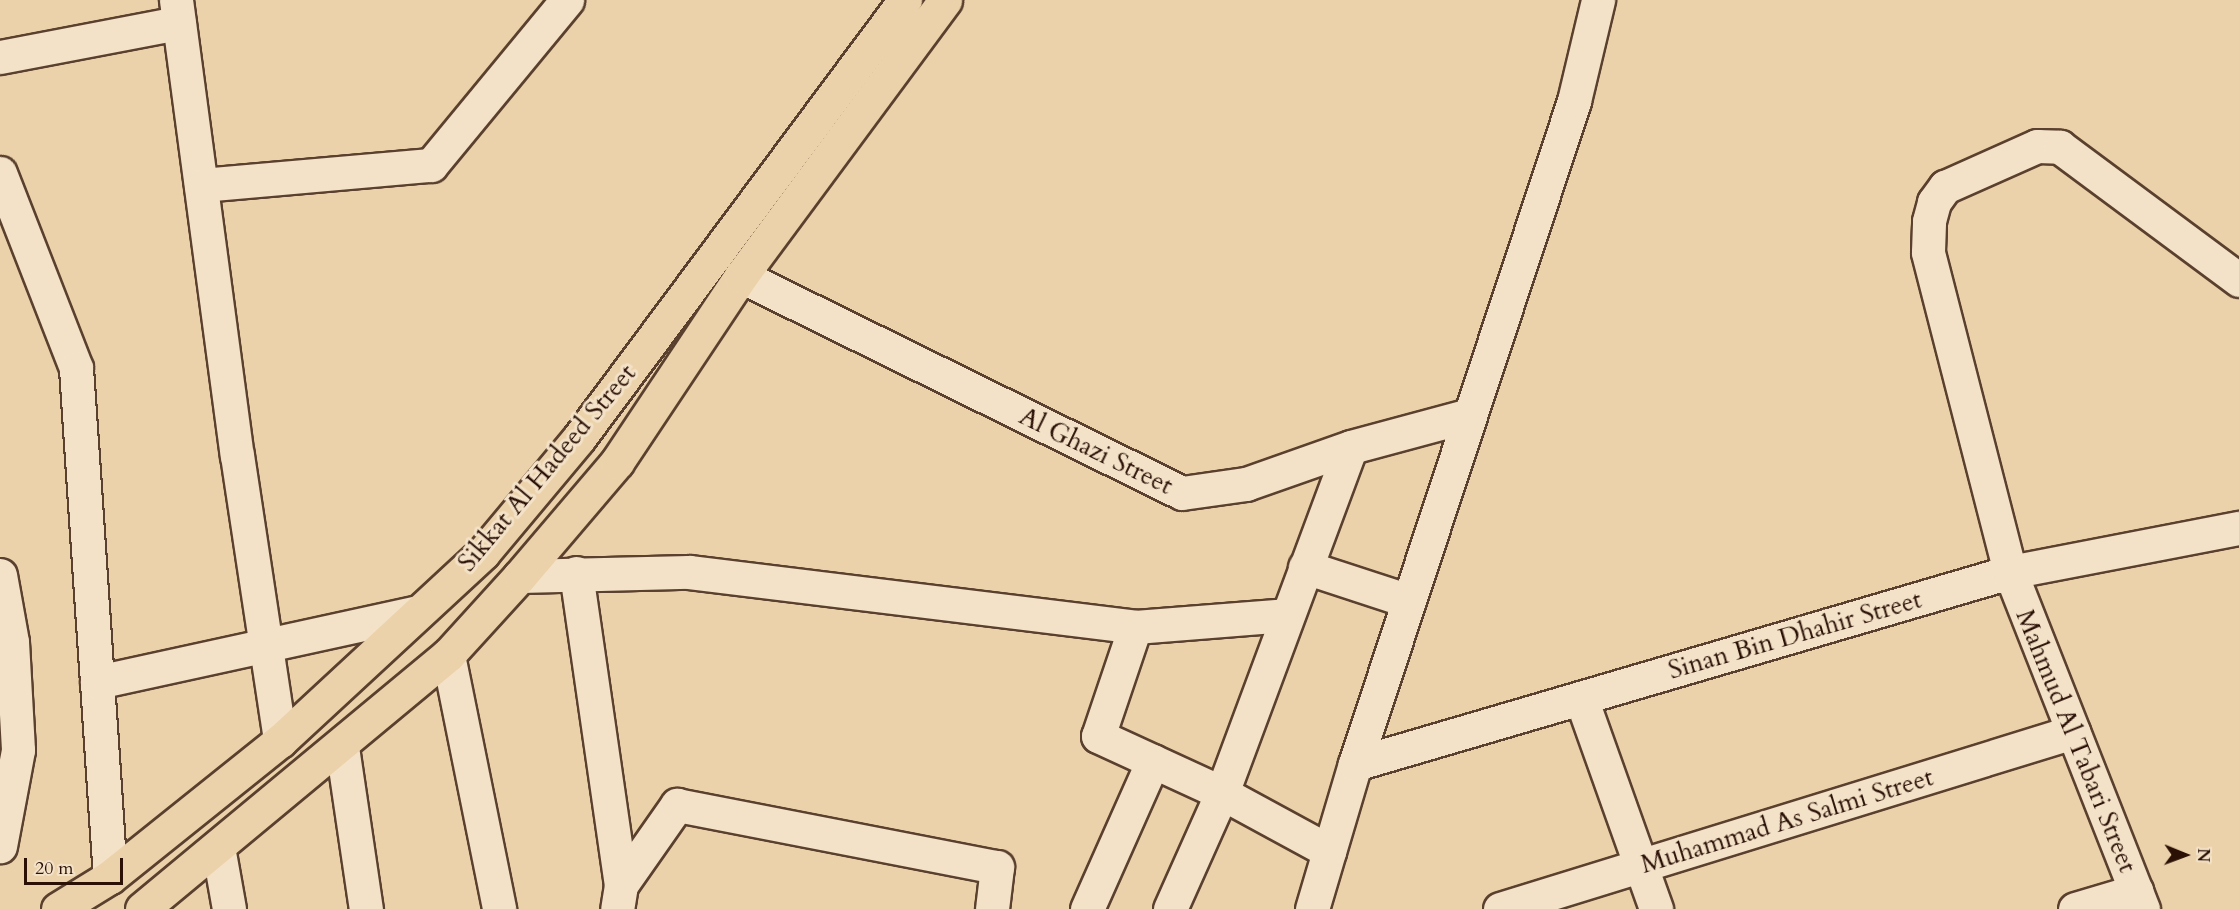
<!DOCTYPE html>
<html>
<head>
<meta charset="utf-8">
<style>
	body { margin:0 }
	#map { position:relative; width:2239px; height:909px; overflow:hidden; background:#ecd2aa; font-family:Cardo,serif }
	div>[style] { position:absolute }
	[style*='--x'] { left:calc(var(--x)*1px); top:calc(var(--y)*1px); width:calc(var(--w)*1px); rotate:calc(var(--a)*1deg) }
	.roads { filter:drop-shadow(2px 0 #5a402e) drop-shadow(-2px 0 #5a402e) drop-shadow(0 2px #5a402e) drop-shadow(0 -2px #5a402e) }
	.minor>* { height:33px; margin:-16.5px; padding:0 16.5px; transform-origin:16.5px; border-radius:16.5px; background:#f3e2c8 }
	.major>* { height:33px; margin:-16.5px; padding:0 16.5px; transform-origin:16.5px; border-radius:16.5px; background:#ecd2aa }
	span { translate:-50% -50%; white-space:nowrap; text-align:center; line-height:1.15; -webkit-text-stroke:6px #f3e2c8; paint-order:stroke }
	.street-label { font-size:26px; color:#2a1005 }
	.north { position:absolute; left:2155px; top:825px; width:60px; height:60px; -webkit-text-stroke:4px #f3e2c8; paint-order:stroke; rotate:91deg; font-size:16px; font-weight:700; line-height:24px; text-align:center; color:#2a1005 }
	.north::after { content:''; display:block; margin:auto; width:21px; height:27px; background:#2a1005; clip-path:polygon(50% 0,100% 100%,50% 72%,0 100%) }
	.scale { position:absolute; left:24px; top:858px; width:99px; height:27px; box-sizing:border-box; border:3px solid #2a1005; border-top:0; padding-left:8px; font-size:18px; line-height:21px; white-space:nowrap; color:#2a1005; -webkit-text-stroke:4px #f3e2c8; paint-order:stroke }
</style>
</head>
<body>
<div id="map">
	<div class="roads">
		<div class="minor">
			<div style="--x:176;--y:0;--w:459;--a:82.4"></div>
			<div style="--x:237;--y:455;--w:289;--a:81.4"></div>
			<div style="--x:0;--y:57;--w:182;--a:-10.8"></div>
			<div style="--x:0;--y:173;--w:209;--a:68.7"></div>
			<div style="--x:76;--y:368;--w:510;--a:86.18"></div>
			<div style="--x:201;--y:185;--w:231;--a:-5"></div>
			<div style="--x:431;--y:165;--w:214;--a:-50.5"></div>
			<div style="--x:741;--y:276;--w:491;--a:26.2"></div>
			<div style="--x:1182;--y:493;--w:65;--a:-8"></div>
			<div style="--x:1246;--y:484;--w:111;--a:-19.4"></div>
			<div style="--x:1351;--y:447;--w:123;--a:-15.1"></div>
			<div style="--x:1305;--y:567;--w:109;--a:18.1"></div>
			<div style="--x:576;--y:573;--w:315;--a:81.8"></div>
			<div style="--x:621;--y:885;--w:24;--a:99"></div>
			<div style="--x:0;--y:575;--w:68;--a:79.8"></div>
			<div style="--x:12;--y:642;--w:108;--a:86.8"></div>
			<div style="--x:18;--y:750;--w:98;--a:100.6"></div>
			<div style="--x:520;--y:576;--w:169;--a:-1.4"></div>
			<div style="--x:689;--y:572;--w:449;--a:7"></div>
			<div style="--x:1135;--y:627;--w:151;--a:-4.5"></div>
			<div style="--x:1135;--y:627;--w:115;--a:108.7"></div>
			<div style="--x:1098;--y:736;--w:136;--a:24.7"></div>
			<div style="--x:1222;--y:793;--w:122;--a:28.5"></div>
			<div style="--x:448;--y:655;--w:259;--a:78.6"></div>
			<div style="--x:97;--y:682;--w:328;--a:-12.3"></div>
			<div style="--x:1581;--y:698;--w:224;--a:70.4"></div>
			<div style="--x:342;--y:747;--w:164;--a:81.6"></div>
			<div style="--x:1355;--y:764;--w:683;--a:-16.34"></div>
			<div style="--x:2010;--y:572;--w:233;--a:-10.9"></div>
			<div style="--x:218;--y:847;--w:63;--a:79.9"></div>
			<div style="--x:621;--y:885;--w:98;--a:-55"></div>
			<div style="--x:677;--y:805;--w:326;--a:11"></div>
			<div style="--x:997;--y:867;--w:42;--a:96.8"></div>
			<div style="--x:1087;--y:909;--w:162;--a:-66"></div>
			<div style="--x:1170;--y:909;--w:127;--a:-65.9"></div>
			<div style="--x:1222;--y:793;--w:369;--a:-69.6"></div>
			<div style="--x:1312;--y:909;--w:151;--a:-73.5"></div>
			<div style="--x:1355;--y:764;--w:698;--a:-71.72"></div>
			<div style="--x:1574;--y:101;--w:104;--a:-76.6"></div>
			<div style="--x:1500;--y:909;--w:600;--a:-17.17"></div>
			<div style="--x:2075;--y:909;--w:64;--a:-16.4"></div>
			<div style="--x:2143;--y:909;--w:362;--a:-111.5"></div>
			<div style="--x:2010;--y:572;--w:330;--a:-104.4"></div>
			<div style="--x:1928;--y:252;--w:31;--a:-88"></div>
			<div style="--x:1929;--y:221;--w:20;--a:-75"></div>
			<div style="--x:1934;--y:202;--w:19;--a:-54"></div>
			<div style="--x:1945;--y:187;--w:101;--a:-24"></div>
			<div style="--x:2037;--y:146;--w:23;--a:2"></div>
			<div style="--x:2060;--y:147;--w:223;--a:36.6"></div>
		</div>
		<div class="major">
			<div style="--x:58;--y:909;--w:61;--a:-31.6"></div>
			<div style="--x:110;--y:877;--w:218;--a:-38.7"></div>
			<div style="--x:280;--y:741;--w:277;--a:-42.8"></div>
			<div style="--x:483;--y:553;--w:150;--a:-50.1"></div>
			<div style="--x:579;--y:438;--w:546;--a:-53.34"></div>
			<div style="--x:142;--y:909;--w:398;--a:-39.7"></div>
			<div style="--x:448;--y:655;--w:107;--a:-47.7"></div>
			<div style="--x:520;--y:576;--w:150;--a:-49.6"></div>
			<div style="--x:617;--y:462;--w:224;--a:-56.3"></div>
			<div style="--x:741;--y:276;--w:343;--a:-53.5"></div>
		</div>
	</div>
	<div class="street-label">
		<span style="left:1096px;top:451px;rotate:26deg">Al Ghazi Street</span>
		<span style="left:547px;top:468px;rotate:-50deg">Sikkat Al Hadeed Street</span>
		<span style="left:1795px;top:635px;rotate:-16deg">Sinan Bin Dhahir Street</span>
		<span style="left:2076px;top:741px;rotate:68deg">Mahmud Al Tabari Street</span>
		<span style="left:1787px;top:821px;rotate:-17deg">Muhammad As Salmi Street</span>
	</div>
	<div class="north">N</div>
	<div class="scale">20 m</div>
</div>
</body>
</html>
